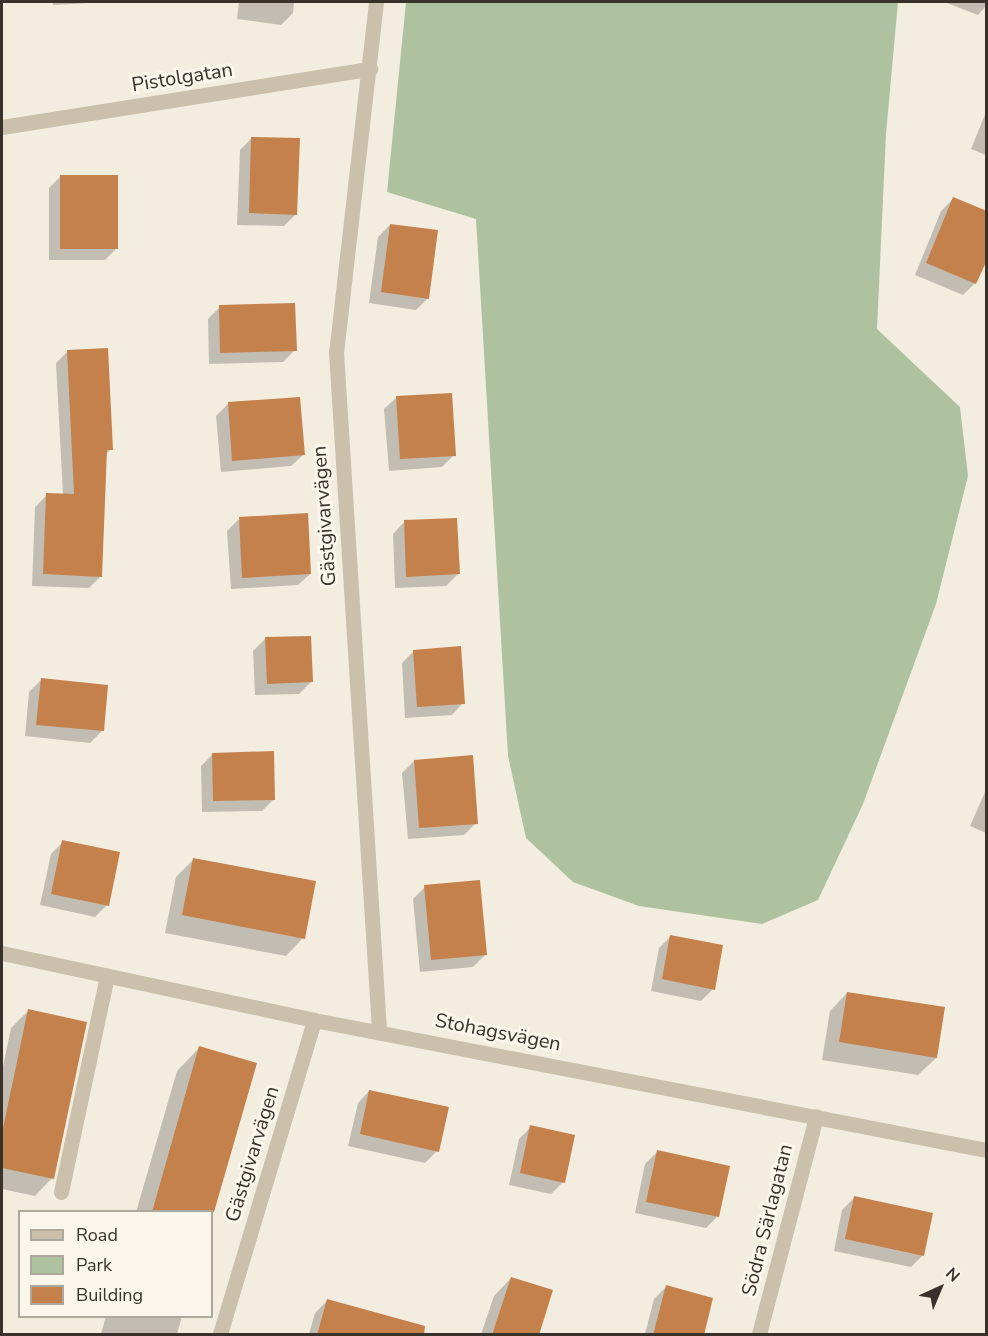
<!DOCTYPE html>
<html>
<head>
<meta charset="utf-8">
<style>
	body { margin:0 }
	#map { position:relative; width:988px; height:1336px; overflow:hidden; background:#f3eddf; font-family:"Nunito Sans",sans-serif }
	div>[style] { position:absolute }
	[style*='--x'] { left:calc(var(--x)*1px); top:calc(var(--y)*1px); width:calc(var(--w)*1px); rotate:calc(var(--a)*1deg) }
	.green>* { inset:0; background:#afc29f }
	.shadow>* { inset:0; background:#0003 }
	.building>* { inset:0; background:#c4814c }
	.service>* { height:15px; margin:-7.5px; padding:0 7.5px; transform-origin:7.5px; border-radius:7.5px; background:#cbc0ab }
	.minor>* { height:15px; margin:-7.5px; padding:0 7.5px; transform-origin:7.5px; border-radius:7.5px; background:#cbc0ab }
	span { translate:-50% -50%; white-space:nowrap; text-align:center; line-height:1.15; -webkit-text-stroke:6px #faf6ec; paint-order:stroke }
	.street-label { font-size:20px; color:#39322a }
	.frame { position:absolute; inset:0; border:3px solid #39322a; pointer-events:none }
	.legend { position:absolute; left:18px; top:1210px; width:195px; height:108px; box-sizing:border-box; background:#faf6ec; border:2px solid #ada89e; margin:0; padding:8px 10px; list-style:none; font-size:18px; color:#39322a }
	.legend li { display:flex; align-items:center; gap:12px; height:30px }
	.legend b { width:30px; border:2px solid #ada89e }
	.north { position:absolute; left:910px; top:1258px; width:60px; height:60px; -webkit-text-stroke:4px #faf6ec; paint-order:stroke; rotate:44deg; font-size:16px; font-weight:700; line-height:24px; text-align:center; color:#39322a }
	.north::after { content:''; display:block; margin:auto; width:21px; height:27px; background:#39322a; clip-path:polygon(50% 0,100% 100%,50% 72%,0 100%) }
</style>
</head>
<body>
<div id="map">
	<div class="green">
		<div style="clip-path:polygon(406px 2px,898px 2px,886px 134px,877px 329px,960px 407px,968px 476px,936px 604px,863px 804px,818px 900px,762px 924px,639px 906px,573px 882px,526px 838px,508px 756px,476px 219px,387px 192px)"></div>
	</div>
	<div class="shadow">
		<div style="clip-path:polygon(53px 2px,108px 2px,53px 5px)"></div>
		<div style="clip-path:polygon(239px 2px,294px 2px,293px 13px,281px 25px,237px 19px)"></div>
		<div style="clip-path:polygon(944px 2px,986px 2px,986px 6px,978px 15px)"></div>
		<div style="clip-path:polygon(986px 112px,986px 155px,971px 149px)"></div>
		<div style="clip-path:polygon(252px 138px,296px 214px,284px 226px,237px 225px,240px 150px)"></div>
		<div style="clip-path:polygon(61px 176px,117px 248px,105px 260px,49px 260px,49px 188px)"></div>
		<div style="clip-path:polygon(953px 199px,975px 283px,963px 295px,915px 275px,941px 211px)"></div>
		<div style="clip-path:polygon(390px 225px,428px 298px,416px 310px,369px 303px,378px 237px)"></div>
		<div style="clip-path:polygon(220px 307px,295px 350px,283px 362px,209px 364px,208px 319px)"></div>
		<div style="clip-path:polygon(68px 351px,111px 449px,105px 455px,101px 576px,89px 588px,32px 586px,35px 507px,47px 495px,63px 495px,56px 363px)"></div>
		<div style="clip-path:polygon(396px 398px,454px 455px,442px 467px,389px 471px,384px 409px)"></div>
		<div style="clip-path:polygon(228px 404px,303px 455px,291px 466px,221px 472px,216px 416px)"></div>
		<div style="clip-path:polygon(239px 519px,310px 574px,298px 585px,231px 589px,227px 531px)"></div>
		<div style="clip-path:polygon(404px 522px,458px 574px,446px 586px,395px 588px,393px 534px)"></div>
		<div style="clip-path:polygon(265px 639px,311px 682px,299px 694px,255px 695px,253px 651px)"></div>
		<div style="clip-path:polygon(414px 651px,463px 703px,452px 715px,405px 718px,402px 663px)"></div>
		<div style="clip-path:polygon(41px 680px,102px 731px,90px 743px,25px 736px,29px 692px)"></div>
		<div style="clip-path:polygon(213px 754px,274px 799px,262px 811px,202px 812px,201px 766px)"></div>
		<div style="clip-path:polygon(414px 761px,476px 823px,464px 835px,408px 839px,402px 773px)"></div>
		<div style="clip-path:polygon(986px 790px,986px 833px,970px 826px)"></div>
		<div style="clip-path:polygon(63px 842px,107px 905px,95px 917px,40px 905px,51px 854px)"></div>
		<div style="clip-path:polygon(194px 859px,303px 938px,286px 956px,165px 933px,176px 877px)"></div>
		<div style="clip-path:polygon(425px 887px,485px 955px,473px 967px,420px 972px,413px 899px)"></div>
		<div style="clip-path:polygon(671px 936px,713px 989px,701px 1001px,651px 991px,659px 948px)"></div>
		<div style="clip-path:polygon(847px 993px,936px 1058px,918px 1075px,822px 1060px,830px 1011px)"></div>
		<div style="clip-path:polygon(28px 1011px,52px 1178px,35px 1196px,2px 1189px,2px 1071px,11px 1028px)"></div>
		<div style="clip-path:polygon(199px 1048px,255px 1064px,212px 1215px,212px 1212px,136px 1212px,177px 1071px)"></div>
		<div style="clip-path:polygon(369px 1091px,437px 1151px,425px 1163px,348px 1146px,358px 1103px)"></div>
		<div style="clip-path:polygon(531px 1127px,563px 1182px,551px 1194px,509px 1185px,519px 1139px)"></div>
		<div style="clip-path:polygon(657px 1152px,718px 1216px,706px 1228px,635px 1213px,645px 1164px)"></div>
		<div style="clip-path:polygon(854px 1198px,923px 1255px,911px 1267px,834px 1251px,842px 1210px)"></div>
		<div style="clip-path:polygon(511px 1278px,537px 1334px,481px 1334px,494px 1296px)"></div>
		<div style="clip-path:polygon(666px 1287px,702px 1334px,645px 1334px,654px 1299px)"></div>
		<div style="clip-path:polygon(327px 1301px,391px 1334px,309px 1334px,315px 1313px)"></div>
		<div style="clip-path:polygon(106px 1316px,182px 1316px,177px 1334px,101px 1334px)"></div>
	</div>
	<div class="building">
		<div style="clip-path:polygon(251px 137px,300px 138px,297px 215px,249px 213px)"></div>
		<div style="clip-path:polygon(60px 175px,118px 175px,118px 249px,60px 249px)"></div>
		<div style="clip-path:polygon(953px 197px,987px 211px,987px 260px,976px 284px,926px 263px)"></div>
		<div style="clip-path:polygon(390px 224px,438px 230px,429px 299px,381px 292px)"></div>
		<div style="clip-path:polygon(295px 303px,297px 351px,220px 353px,219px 305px)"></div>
		<div style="clip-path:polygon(108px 348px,113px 450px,107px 450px,102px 577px,43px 574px,46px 493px,74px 494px,67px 350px)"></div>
		<div style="clip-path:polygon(452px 393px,456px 456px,400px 459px,396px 396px)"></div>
		<div style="clip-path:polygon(300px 397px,305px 455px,232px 461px,228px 402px)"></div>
		<div style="clip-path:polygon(308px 513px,311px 574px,242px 578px,239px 517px)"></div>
		<div style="clip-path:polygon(457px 518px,460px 574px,406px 577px,404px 520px)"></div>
		<div style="clip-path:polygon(311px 636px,313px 682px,267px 684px,265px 637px)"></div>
		<div style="clip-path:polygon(461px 646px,465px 704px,417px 707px,413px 650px)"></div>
		<div style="clip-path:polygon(41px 678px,108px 685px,104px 731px,36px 725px)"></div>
		<div style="clip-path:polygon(274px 751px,275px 800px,213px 801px,212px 753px)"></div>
		<div style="clip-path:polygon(473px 755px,478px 824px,419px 828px,414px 760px)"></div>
		<div style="clip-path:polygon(62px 840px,120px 852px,109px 906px,51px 894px)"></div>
		<div style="clip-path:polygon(193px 858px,316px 881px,305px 939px,182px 915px)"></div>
		<div style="clip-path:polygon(480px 880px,487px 955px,431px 960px,424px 885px)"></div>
		<div style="clip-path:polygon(670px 935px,723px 945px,715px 990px,662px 979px)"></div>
		<div style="clip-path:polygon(847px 992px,945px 1007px,937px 1058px,839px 1042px)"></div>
		<div style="clip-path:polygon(28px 1009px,87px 1022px,54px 1179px,2px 1168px,2px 1133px)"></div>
		<div style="clip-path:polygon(199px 1046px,257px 1063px,214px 1212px,152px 1212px)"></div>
		<div style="clip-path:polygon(369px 1090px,449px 1107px,439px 1152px,360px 1134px)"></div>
		<div style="clip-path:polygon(530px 1125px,575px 1135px,565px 1183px,520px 1173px)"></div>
		<div style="clip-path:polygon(657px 1150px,730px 1166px,719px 1217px,646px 1202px)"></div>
		<div style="clip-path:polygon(854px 1196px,933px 1213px,924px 1256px,845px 1239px)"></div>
		<div style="clip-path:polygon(511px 1277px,553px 1290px,539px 1335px,492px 1335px)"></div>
		<div style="clip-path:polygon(666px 1285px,713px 1298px,704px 1335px,653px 1335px)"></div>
		<div style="clip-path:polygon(327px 1299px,425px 1326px,424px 1335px,317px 1335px)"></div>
	</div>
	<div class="service">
		<div style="--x:61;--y:1192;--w:221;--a:-78"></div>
	</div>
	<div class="minor">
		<div style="--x:376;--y:2;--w:352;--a:96.5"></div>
		<div style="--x:336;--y:352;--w:679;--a:86.37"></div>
		<div style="--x:2;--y:127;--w:373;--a:-9"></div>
		<div style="--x:2;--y:953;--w:319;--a:12.1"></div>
		<div style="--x:314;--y:1020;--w:684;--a:10.95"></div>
		<div style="--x:220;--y:1334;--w:328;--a:-73.3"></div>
		<div style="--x:759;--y:1334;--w:225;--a:-75.3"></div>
	</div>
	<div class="street-label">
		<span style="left:182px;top:77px;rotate:-9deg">Pistolgatan</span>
		<span style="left:324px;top:516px;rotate:-94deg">Gästgivarvägen</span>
		<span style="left:498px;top:1032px;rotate:11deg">Stohagsvägen</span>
		<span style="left:252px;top:1154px;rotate:-73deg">Gästgivarvägen</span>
		<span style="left:767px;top:1220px;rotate:-76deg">Södra Särlagatan</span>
	</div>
	<div class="frame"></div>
	<ul class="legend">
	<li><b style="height:8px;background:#cbc0ab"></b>Road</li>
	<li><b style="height:16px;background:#afc29f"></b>Park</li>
	<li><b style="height:16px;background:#c4814c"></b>Building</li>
	</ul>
	<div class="north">N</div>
</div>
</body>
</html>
